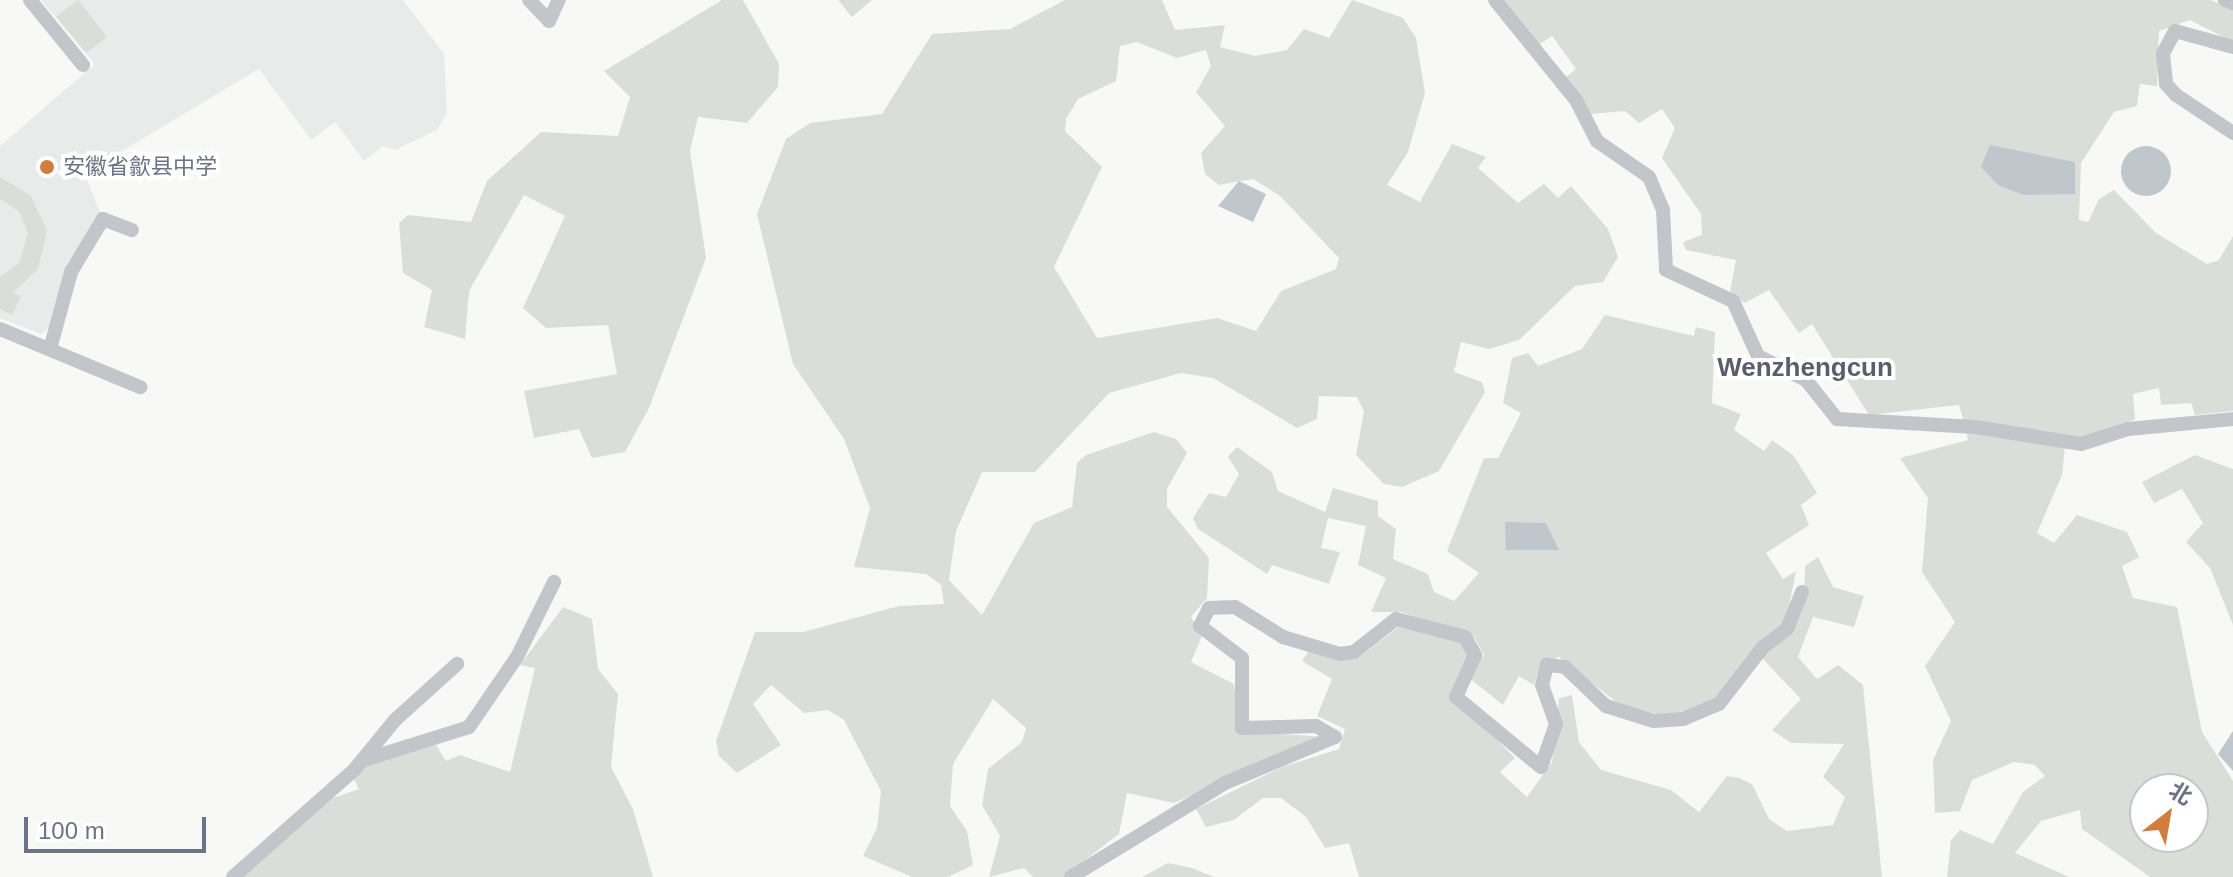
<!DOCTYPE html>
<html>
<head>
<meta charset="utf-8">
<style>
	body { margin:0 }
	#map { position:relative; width:2233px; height:877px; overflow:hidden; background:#f8f9f7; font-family:Helvetica,"Noto Sans SC",sans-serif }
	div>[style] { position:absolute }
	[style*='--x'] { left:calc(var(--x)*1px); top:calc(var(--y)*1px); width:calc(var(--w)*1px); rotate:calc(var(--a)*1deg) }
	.built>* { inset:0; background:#e9eaea }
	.green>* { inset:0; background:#d9dfd8 }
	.water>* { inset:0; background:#bfc6cc }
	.round { border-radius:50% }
	.minor>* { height:14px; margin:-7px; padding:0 7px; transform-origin:7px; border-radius:7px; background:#c3c5ca }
	.dots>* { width:22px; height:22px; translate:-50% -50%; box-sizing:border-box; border:4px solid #fff; border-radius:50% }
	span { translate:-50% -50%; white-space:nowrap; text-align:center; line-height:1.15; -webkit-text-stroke:8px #fff; paint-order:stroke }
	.poi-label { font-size:22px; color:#6b7484 }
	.left { translate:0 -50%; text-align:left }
	.quarter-label { font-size:26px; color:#585f6a; font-weight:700 }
	.north { position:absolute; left:2129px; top:773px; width:80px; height:80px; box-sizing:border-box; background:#fff; border:2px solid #c4c7ce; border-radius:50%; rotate:31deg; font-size:22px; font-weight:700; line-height:32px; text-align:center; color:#6b7484 }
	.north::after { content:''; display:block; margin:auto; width:28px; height:36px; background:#d17d3f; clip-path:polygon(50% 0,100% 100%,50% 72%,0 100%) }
	.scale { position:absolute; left:24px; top:817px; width:182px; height:36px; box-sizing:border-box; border:4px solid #6b7484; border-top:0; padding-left:10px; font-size:24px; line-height:28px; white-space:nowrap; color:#6b7484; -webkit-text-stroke:6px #fff; paint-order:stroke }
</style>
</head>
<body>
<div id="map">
	<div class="built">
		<div style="clip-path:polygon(41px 0,403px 0,444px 54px,447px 113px,437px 130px,395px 150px,383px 146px,364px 161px,335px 122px,311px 140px,259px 69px,84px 174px,101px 214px,67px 264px,51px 325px,41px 334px,0 318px,0 146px,95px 64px)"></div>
	</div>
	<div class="green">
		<div style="clip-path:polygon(78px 0,107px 37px,86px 53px,56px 17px)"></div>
		<div style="clip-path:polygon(722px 0,743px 0,779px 64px,778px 87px,747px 123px,698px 117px,690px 151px,706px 258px,649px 408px,625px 452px,592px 458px,579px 429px,534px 438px,524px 391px,617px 374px,608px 325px,546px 328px,523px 308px,565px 216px,524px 195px,469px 291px,465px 339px,424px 327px,432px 290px,403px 273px,399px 223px,408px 215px,471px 222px,487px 181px,541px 132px,618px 136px,630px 97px,604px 71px)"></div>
		<div style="clip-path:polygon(838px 0,872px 0,852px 17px)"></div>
		<div style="clip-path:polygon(evenodd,1065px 0,1162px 0,1175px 30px,1225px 25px,1220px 47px,1255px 56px,1287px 50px,1304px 29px,1329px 38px,1352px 0,1403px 18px,1416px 38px,1425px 93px,1408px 152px,1387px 185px,1420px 202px,1452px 144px,1486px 157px,1478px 168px,1518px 203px,1544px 184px,1558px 198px,1571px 186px,1608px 229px,1618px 257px,1603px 282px,1575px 286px,1519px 340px,1489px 349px,1461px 342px,1454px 372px,1482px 382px,1485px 392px,1439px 471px,1402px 487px,1384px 484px,1356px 455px,1364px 412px,1357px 397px,1319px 396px,1317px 419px,1297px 428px,1213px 378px,1181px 373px,1109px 393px,1035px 472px,982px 472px,956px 531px,949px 580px,982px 615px,1034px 523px,1072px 507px,1077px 463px,1086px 455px,1154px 432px,1176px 439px,1187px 453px,1167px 489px,1167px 507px,1209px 558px,1207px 598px,1191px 617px,1202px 636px,1191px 662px,1234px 684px,1240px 731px,1325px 737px,1174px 803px,1127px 793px,1119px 834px,1063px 877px,1033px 877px,1024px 868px,989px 877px,1000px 836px,982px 805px,988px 769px,1022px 742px,1026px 728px,993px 699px,953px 764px,950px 806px,967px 831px,973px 865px,948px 877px,912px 877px,863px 856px,877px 828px,881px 791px,844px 720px,828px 710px,804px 713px,771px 685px,753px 704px,781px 745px,737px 773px,719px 756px,716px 741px,755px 632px,803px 632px,899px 606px,944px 604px,941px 585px,926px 574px,854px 567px,870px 508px,844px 439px,793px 364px,757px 214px,786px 139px,810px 123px,882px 114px,932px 34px,1010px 29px,1065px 0,1137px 42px,1177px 58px,1206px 50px,1211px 66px,1196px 92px,1225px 126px,1201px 153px,1205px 174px,1219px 185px,1253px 179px,1280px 196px,1339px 258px,1336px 269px,1281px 291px,1256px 331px,1217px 318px,1097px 338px,1054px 267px,1102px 167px,1065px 131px,1066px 119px,1078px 99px,1116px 81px,1120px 46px,1137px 42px)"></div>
		<div style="clip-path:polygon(1500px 0,2210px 0,2233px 8px,2233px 42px,2190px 20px,2159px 31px,2157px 86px,2140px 84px,2137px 106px,2114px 112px,2081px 163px,2079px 220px,2088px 222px,2099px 199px,2114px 190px,2156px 233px,2207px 264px,2219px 260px,2233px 236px,2233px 411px,2195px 415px,2191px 403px,2161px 405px,2159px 388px,2133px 394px,2135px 419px,2096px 436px,2066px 438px,1965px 425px,1959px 405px,1869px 415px,1812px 324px,1799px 333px,1769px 290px,1744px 303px,1730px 291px,1736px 260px,1686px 250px,1683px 242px,1702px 235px,1701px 214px,1662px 158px,1675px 128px,1662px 109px,1639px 123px,1625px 111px,1591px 114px,1566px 77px,1576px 69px,1552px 36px,1537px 46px)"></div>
		<div style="clip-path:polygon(0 177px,31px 196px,47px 231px,38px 269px,13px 292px,21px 297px,12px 315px,0 309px,0 277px,19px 263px,28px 234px,19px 211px,0 199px)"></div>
		<div style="clip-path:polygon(1605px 315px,1694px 336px,1696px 327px,1715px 332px,1712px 403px,1741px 414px,1734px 430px,1764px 451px,1772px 440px,1793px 455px,1817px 493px,1801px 505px,1809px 525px,1766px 553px,1783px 579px,1796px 571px,1785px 626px,1715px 702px,1666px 716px,1620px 705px,1559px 657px,1540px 665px,1534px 685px,1519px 676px,1503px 705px,1468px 677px,1484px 655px,1474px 637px,1401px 612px,1371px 612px,1386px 578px,1358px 565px,1366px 526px,1328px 518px,1321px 548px,1340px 552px,1329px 584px,1272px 565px,1267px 574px,1198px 529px,1193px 518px,1209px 493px,1226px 497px,1239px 474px,1228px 457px,1237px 447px,1272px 472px,1278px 491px,1325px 512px,1333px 488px,1378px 501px,1378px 516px,1396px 529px,1393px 559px,1428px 574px,1434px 592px,1454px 601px,1479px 573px,1447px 551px,1484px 458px,1498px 458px,1521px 413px,1503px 403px,1512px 358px,1528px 353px,1538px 366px,1582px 349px)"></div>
		<div style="clip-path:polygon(evenodd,1966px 430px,2065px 446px,2062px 475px,2037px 533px,2054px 543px,2077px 515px,2127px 532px,2139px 557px,2122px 566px,2133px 598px,2177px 607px,2202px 732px,2233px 781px,2233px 877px,2150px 877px,2082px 829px,2080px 810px,2041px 821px,2015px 853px,2069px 877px,1947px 877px,1951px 840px,1960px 830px,1993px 844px,2023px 792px,2045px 776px,2035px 765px,2014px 762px,1972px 780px,1960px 811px,1935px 813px,1933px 760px,1951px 721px,1925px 666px,1955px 622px,1922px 572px,1928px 498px,1900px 458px,1968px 440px,1966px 430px,2145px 789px,2193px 789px,2193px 837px,2145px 837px,2145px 789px)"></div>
		<div style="clip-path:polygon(2195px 455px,2233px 469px,2233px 625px,2210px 568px,2186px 542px,2203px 523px,2182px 489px,2154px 503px,2142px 482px)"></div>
		<div style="clip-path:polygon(1818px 557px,1833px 587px,1864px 596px,1854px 627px,1813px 617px,1798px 657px,1817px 679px,1838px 665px,1863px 685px,1882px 877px,1359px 877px,1349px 843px,1325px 848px,1306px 817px,1281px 798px,1263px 798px,1234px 820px,1206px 827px,1196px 809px,1282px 767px,1339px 749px,1345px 729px,1317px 716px,1332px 679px,1302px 661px,1308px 652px,1358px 658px,1401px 625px,1457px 640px,1470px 651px,1451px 693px,1515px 758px,1500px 772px,1527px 797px,1552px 762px,1559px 698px,1572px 695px,1579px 742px,1601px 770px,1671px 790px,1699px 812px,1727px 776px,1739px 778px,1752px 784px,1769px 819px,1787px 831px,1833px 825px,1845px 797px,1823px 777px,1844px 744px,1791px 743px,1772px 730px,1801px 699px,1760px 656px,1792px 631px,1804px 602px,1805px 566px)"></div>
		<div style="clip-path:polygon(563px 607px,592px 619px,598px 669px,618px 694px,611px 767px,633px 809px,653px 877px,238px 877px,333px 798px,359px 789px,353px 777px,366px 761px,436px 745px,446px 761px,460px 755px,510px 772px,535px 668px,520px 665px)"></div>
		<div style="clip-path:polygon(1168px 863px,1192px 868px,1214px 877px,1142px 877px)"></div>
	</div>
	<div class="water">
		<div style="clip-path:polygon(1990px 145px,2075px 162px,2075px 194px,2023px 195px,1998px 185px,1981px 167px)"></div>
		<div class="round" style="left:2121px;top:146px;width:50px;height:50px"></div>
		<div style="clip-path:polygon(1239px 181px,1266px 194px,1253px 222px,1218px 206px)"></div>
		<div style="clip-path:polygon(1505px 522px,1546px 523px,1559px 550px,1506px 550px)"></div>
		<div style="clip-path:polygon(2233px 731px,2233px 771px,2218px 754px)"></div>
	</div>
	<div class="minor">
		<div style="--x:30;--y:0;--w:84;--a:50.8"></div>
		<div style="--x:529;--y:0;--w:29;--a:46"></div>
		<div style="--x:549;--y:21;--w:23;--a:-65"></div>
		<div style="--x:1495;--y:0;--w:129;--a:51"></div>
		<div style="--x:1576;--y:100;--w:46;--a:62.9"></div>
		<div style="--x:1597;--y:141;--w:63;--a:34.7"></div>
		<div style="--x:1649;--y:177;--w:36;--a:67"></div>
		<div style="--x:1663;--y:210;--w:60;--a:87.1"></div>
		<div style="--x:1666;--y:270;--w:74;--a:24.8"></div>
		<div style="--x:1733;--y:301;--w:60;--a:65.6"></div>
		<div style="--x:1758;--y:356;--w:54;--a:26.6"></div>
		<div style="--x:1806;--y:380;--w:50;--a:51.5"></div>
		<div style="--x:1837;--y:419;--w:138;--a:3.3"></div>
		<div style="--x:1975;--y:427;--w:107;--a:9.1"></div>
		<div style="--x:2081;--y:444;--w:49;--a:-17.7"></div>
		<div style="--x:2128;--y:429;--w:105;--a:-5.4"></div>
		<div style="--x:2225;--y:0;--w:9;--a:21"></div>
		<div style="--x:2233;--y:47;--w:60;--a:-164.6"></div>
		<div style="--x:2175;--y:31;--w:26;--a:118"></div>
		<div style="--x:2163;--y:54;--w:30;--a:84"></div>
		<div style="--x:2166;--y:84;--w:15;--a:48"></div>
		<div style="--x:2176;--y:95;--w:69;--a:33.7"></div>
		<div style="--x:0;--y:329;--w:152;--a:22.5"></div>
		<div style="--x:50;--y:349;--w:80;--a:-74.7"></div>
		<div style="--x:71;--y:272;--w:62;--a:-58.9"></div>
		<div style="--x:103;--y:219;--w:31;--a:21"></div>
		<div style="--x:364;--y:760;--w:110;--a:-17.4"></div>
		<div style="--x:469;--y:727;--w:85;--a:-55.6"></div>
		<div style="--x:517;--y:657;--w:84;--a:-63.7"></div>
		<div style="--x:233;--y:877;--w:162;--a:-41.5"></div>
		<div style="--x:354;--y:770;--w:65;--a:-50.6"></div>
		<div style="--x:395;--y:720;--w:84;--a:-42.1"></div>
		<div style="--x:1071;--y:877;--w:180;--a:-31.4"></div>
		<div style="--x:1225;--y:783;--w:119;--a:-22.7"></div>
		<div style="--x:1335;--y:737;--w:22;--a:-150"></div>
		<div style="--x:1316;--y:726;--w:74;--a:178.5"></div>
		<div style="--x:1242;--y:728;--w:70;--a:-90"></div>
		<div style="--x:1242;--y:658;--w:53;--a:-142.7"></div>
		<div style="--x:1200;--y:626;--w:20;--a:-63"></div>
		<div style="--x:1209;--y:608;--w:26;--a:-2"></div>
		<div style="--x:1235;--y:607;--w:57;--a:32"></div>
		<div style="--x:1283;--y:637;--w:59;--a:16.6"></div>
		<div style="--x:1340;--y:654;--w:14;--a:-8"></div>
		<div style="--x:1354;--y:652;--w:53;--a:-38.2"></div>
		<div style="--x:1396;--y:619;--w:71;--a:14.6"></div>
		<div style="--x:1465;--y:637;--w:21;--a:61"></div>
		<div style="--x:1475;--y:655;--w:46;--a:114.3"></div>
		<div style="--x:1456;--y:697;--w:110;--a:39.5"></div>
		<div style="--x:1541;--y:767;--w:46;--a:-70.8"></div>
		<div style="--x:1556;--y:724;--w:41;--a:-109.7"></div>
		<div style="--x:1542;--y:685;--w:21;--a:-76"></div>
		<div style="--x:1547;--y:665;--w:18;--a:6"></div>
		<div style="--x:1565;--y:667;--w:57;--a:43.6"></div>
		<div style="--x:1606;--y:706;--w:50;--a:17.4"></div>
		<div style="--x:1654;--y:721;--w:29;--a:-4"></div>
		<div style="--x:1683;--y:719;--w:39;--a:-23"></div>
		<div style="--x:1719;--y:704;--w:72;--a:-52.3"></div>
		<div style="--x:1763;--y:647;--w:30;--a:-37"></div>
		<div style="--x:1787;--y:629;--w:40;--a:-68"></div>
	</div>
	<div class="dots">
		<div style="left:47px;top:167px;background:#d17d3f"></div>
	</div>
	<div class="poi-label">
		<span class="left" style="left:63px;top:167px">安徽省歙县中学</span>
	</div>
	<div class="quarter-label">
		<span style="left:1805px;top:368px">Wenzhengcun</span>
	</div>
	<div class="north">北</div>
	<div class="scale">100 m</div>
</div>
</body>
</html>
